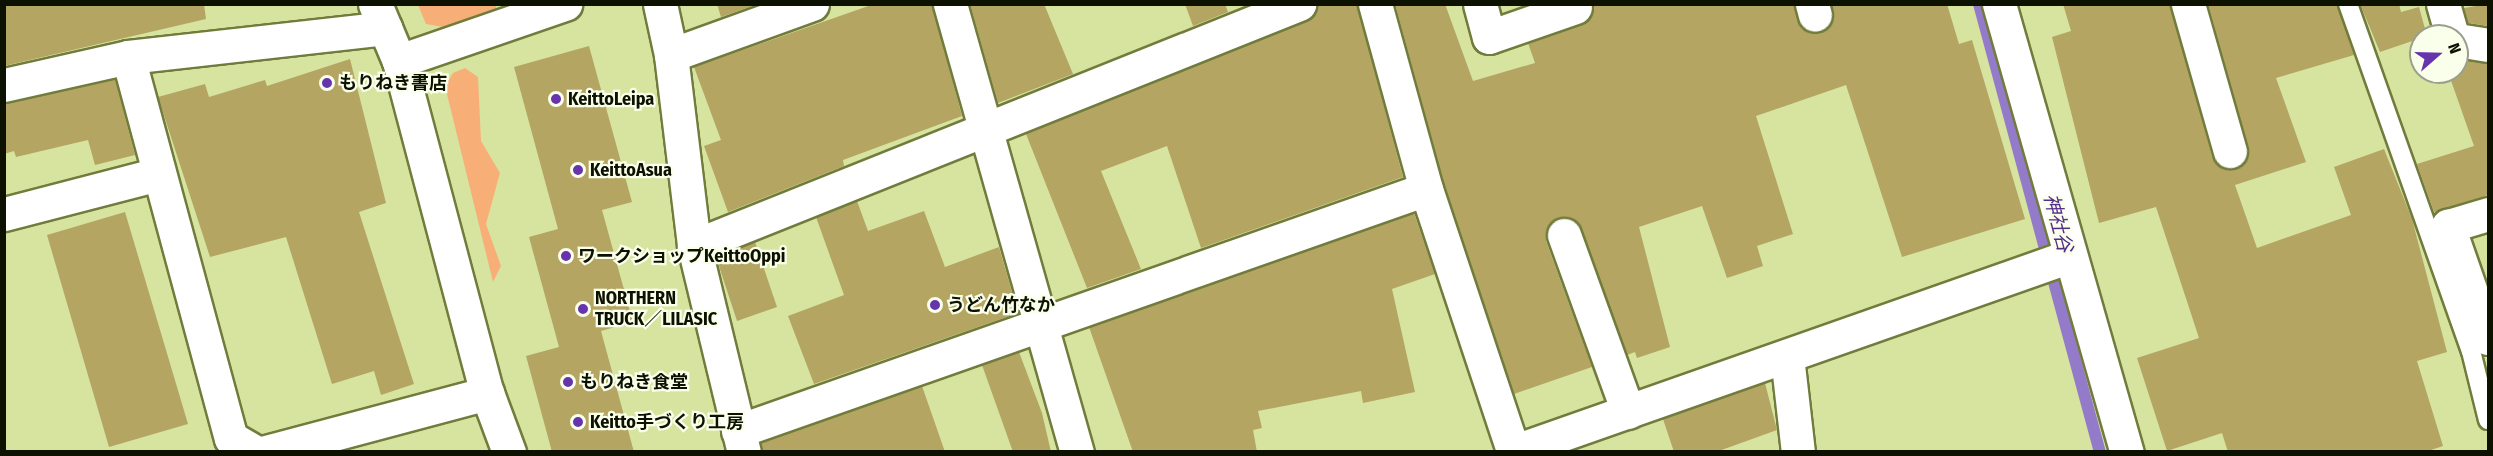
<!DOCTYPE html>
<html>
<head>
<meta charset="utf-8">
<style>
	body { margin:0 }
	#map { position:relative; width:2493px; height:456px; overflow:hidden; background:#d6e4a0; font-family:"Fira Sans Condensed","Noto Sans JP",sans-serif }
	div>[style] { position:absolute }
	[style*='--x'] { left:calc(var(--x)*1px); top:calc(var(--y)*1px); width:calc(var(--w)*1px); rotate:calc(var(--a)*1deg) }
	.green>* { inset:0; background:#f7af77 }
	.stream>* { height:12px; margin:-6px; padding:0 6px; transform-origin:6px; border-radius:6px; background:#947bca }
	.building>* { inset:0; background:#b4a562 }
	.roads { filter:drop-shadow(2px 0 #717c3c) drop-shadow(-2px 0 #717c3c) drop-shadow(0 2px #717c3c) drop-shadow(0 -2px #717c3c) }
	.lane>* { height:18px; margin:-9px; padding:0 9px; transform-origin:9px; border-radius:9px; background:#fff }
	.street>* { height:33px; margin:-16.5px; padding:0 16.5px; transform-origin:16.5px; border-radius:16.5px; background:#fff }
	.secondary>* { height:33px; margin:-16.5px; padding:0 16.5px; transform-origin:16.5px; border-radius:16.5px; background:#fff }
	.dots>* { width:16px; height:16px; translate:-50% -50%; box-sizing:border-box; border:3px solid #faffeb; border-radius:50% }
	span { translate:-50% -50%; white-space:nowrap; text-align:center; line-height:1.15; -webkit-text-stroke:4.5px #faffeb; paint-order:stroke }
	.poi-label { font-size:18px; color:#0d1100; font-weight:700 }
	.left { translate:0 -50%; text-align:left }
	.water-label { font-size:20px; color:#542e8c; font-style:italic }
	.frame { position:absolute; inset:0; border:6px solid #0d1100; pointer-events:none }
	.north { position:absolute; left:2409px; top:24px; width:60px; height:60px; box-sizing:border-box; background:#faffeb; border:2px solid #9ba08d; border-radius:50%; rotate:70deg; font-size:16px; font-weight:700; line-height:24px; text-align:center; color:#0d1100 }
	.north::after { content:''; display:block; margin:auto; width:21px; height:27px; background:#6635ad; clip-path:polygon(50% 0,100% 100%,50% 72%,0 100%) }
</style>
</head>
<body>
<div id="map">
	<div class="green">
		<div style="clip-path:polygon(418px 5px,495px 5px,497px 9px,443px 27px,426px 24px)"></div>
		<div style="clip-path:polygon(465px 68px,478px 77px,481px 141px,500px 173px,486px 224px,501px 266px,493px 282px,445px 86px,453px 73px)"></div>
	</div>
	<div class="stream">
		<div style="--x:1979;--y:4;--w:464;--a:74.9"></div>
	</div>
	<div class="building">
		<div style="clip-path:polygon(4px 4px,204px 4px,206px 19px,4px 66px)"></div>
		<div style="clip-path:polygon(717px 4px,754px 4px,755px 5px,721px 17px)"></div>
		<div style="clip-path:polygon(874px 4px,932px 4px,962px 116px,843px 160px,844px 166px,728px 212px,704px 146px,721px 140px,694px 67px)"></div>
		<div style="clip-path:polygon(970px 4px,1044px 4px,1073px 74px,998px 103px)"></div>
		<div style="clip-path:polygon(1185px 4px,1225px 4px,1228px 12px,1193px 26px)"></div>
		<div style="clip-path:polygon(1317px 4px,1357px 4px,1403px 177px,1201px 248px,1167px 146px,1101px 171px,1141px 269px,1087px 288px,1026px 134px,1306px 21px)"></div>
		<div style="clip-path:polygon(1395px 4px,1445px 4px,1473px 81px,1535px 63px,1528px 43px,1582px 24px,1593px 4px,1794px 4px,1801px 28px,1811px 33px,1829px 28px,1832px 4px,1947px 4px,1959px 44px,1972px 40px,2025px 219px,1902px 257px,1846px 85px,1756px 116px,1793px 234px,1757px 246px,1763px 266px,1727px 278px,1702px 206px,1639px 227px,1670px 347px,1637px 358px,1635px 352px,1627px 355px,1581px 228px,1568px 217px,1557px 218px,1546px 231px,1546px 241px,1592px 367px,1514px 394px,1444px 184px)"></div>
		<div style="clip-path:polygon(2063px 4px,2170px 4px,2212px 156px,2226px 169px,2243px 164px,2248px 146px,2208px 4px,2337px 4px,2354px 55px,2276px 78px,2306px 162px,2235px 185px,2257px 248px,2351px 215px,2334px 167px,2384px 149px,2412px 219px,2447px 352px,2417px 361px,2443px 446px,2425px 452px,2228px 452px,2222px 433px,2167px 451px,2137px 358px,2199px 338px,2156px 207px,2099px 223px,2052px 37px,2071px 31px)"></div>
		<div style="clip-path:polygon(2360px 4px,2399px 4px,2401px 12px,2419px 7px,2427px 36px,2380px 52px)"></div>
		<div style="clip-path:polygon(2488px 4px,2488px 26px,2468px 23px,2464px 8px)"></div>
		<div style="clip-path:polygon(589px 46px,632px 202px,602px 210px,633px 322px,601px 331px,634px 452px,552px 452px,526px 356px,559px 347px,529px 237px,558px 229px,514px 67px)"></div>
		<div style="clip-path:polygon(350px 59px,386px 203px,359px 212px,414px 384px,381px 395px,374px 371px,332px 384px,286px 237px,210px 257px,158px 97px,205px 84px,209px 97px,265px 80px,267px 86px)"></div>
		<div style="clip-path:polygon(2457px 59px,2488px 63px,2488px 195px,2434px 212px,2417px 164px,2474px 146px,2448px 72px,2457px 72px)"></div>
		<div style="clip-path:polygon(115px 79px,135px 155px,95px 165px,88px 140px,16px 157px,14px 151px,4px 154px,4px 103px)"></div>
		<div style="clip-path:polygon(857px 201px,868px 231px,924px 211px,945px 267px,999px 247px,1018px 313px,814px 384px,788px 316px,844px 295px,816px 217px)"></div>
		<div style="clip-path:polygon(125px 212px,188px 424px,109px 447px,47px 235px)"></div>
		<div style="clip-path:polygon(1414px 213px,1435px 274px,1392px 289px,1415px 392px,1363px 403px,1361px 391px,1258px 411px,1262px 428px,1253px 430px,1257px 452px,1133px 452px,1089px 327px)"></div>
		<div style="clip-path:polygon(755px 242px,777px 307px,737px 321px,716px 257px)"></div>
		<div style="clip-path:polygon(1019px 352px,1042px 413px,1051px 452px,1013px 452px,982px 365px)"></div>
		<div style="clip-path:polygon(1765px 383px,1777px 430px,1716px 452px,1674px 452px,1663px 419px)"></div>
		<div style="clip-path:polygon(922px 386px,945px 452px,762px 452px,761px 443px)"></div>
	</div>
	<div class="roads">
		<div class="lane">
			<div style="--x:2348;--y:4;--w:368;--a:70.5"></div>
			<div style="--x:2471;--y:351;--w:71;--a:76.2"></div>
		</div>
		<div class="street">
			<div style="--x:660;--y:4;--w:52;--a:77.8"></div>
			<div style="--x:671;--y:55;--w:192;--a:83.1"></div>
			<div style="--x:694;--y:246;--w:212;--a:76.4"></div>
			<div style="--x:950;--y:4;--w:466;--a:74.2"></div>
			<div style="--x:1375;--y:4;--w:192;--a:74.6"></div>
			<div style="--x:1426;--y:189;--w:276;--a:71.6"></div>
			<div style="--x:1480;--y:4;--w:34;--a:75"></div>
			<div style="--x:1489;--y:37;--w:91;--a:-19.2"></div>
			<div style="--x:1812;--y:4;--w:11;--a:75"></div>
			<div style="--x:2188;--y:4;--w:153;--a:74.1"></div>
			<div style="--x:2443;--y:4;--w:33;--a:74"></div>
			<div style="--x:2457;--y:40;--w:31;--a:9"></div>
			<div style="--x:671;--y:55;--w:150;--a:-19.9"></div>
			<div style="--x:128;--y:57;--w:395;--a:74.9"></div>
			<div style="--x:231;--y:438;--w:28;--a:30"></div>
			<div style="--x:399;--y:61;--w:176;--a:-19"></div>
			<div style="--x:4;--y:85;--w:127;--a:-12.7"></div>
			<div style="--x:128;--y:57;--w:259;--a:-6.4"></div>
			<div style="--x:4;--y:214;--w:160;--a:-14.5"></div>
			<div style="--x:1564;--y:235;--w:188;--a:70.1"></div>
			<div style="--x:694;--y:246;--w:652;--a:-21.8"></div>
			<div style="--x:2487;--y:338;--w:119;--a:-109.2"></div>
			<div style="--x:2448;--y:226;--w:42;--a:-16.7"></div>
			<div style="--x:1787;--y:356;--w:97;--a:83.5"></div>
			<div style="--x:738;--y:431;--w:729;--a:-19.38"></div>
			<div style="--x:266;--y:452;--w:229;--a:-14.9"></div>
			<div style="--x:1512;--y:452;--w:591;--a:-19.35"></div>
		</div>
		<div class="secondary">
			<div style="--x:375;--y:4;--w:62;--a:67.2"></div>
			<div style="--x:399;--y:61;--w:343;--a:75.2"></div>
			<div style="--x:487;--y:393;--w:63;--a:69.6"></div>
			<div style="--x:1999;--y:4;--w:466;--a:74.1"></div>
		</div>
	</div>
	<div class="dots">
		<div style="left:327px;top:83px;background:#6635ad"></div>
		<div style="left:556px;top:99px;background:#6635ad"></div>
		<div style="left:578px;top:170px;background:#6635ad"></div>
		<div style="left:566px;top:256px;background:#6635ad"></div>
		<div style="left:935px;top:305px;background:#6635ad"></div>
		<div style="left:583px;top:309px;background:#6635ad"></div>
		<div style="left:568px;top:382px;background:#6635ad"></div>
		<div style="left:578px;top:422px;background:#6635ad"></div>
	</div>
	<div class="poi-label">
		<span class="left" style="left:339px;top:83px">もりねき書店</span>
		<span class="left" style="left:568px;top:99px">KeittoLeipa</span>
		<span class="left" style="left:590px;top:170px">KeittoAsua</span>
		<span class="left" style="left:578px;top:256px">ワークショップKeittoOppi</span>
		<span class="left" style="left:595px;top:309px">NORTHERN<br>TRUCK／LILASIC</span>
		<span class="left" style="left:947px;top:305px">うどん竹なか</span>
		<span class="left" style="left:580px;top:382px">もりねき食堂</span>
		<span class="left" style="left:590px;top:422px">Keitto手づくり工房</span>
	</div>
	<div class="water-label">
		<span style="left:2058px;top:223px;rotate:75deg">神社谷</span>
	</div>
	<div class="frame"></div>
	<div class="north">N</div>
</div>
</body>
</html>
